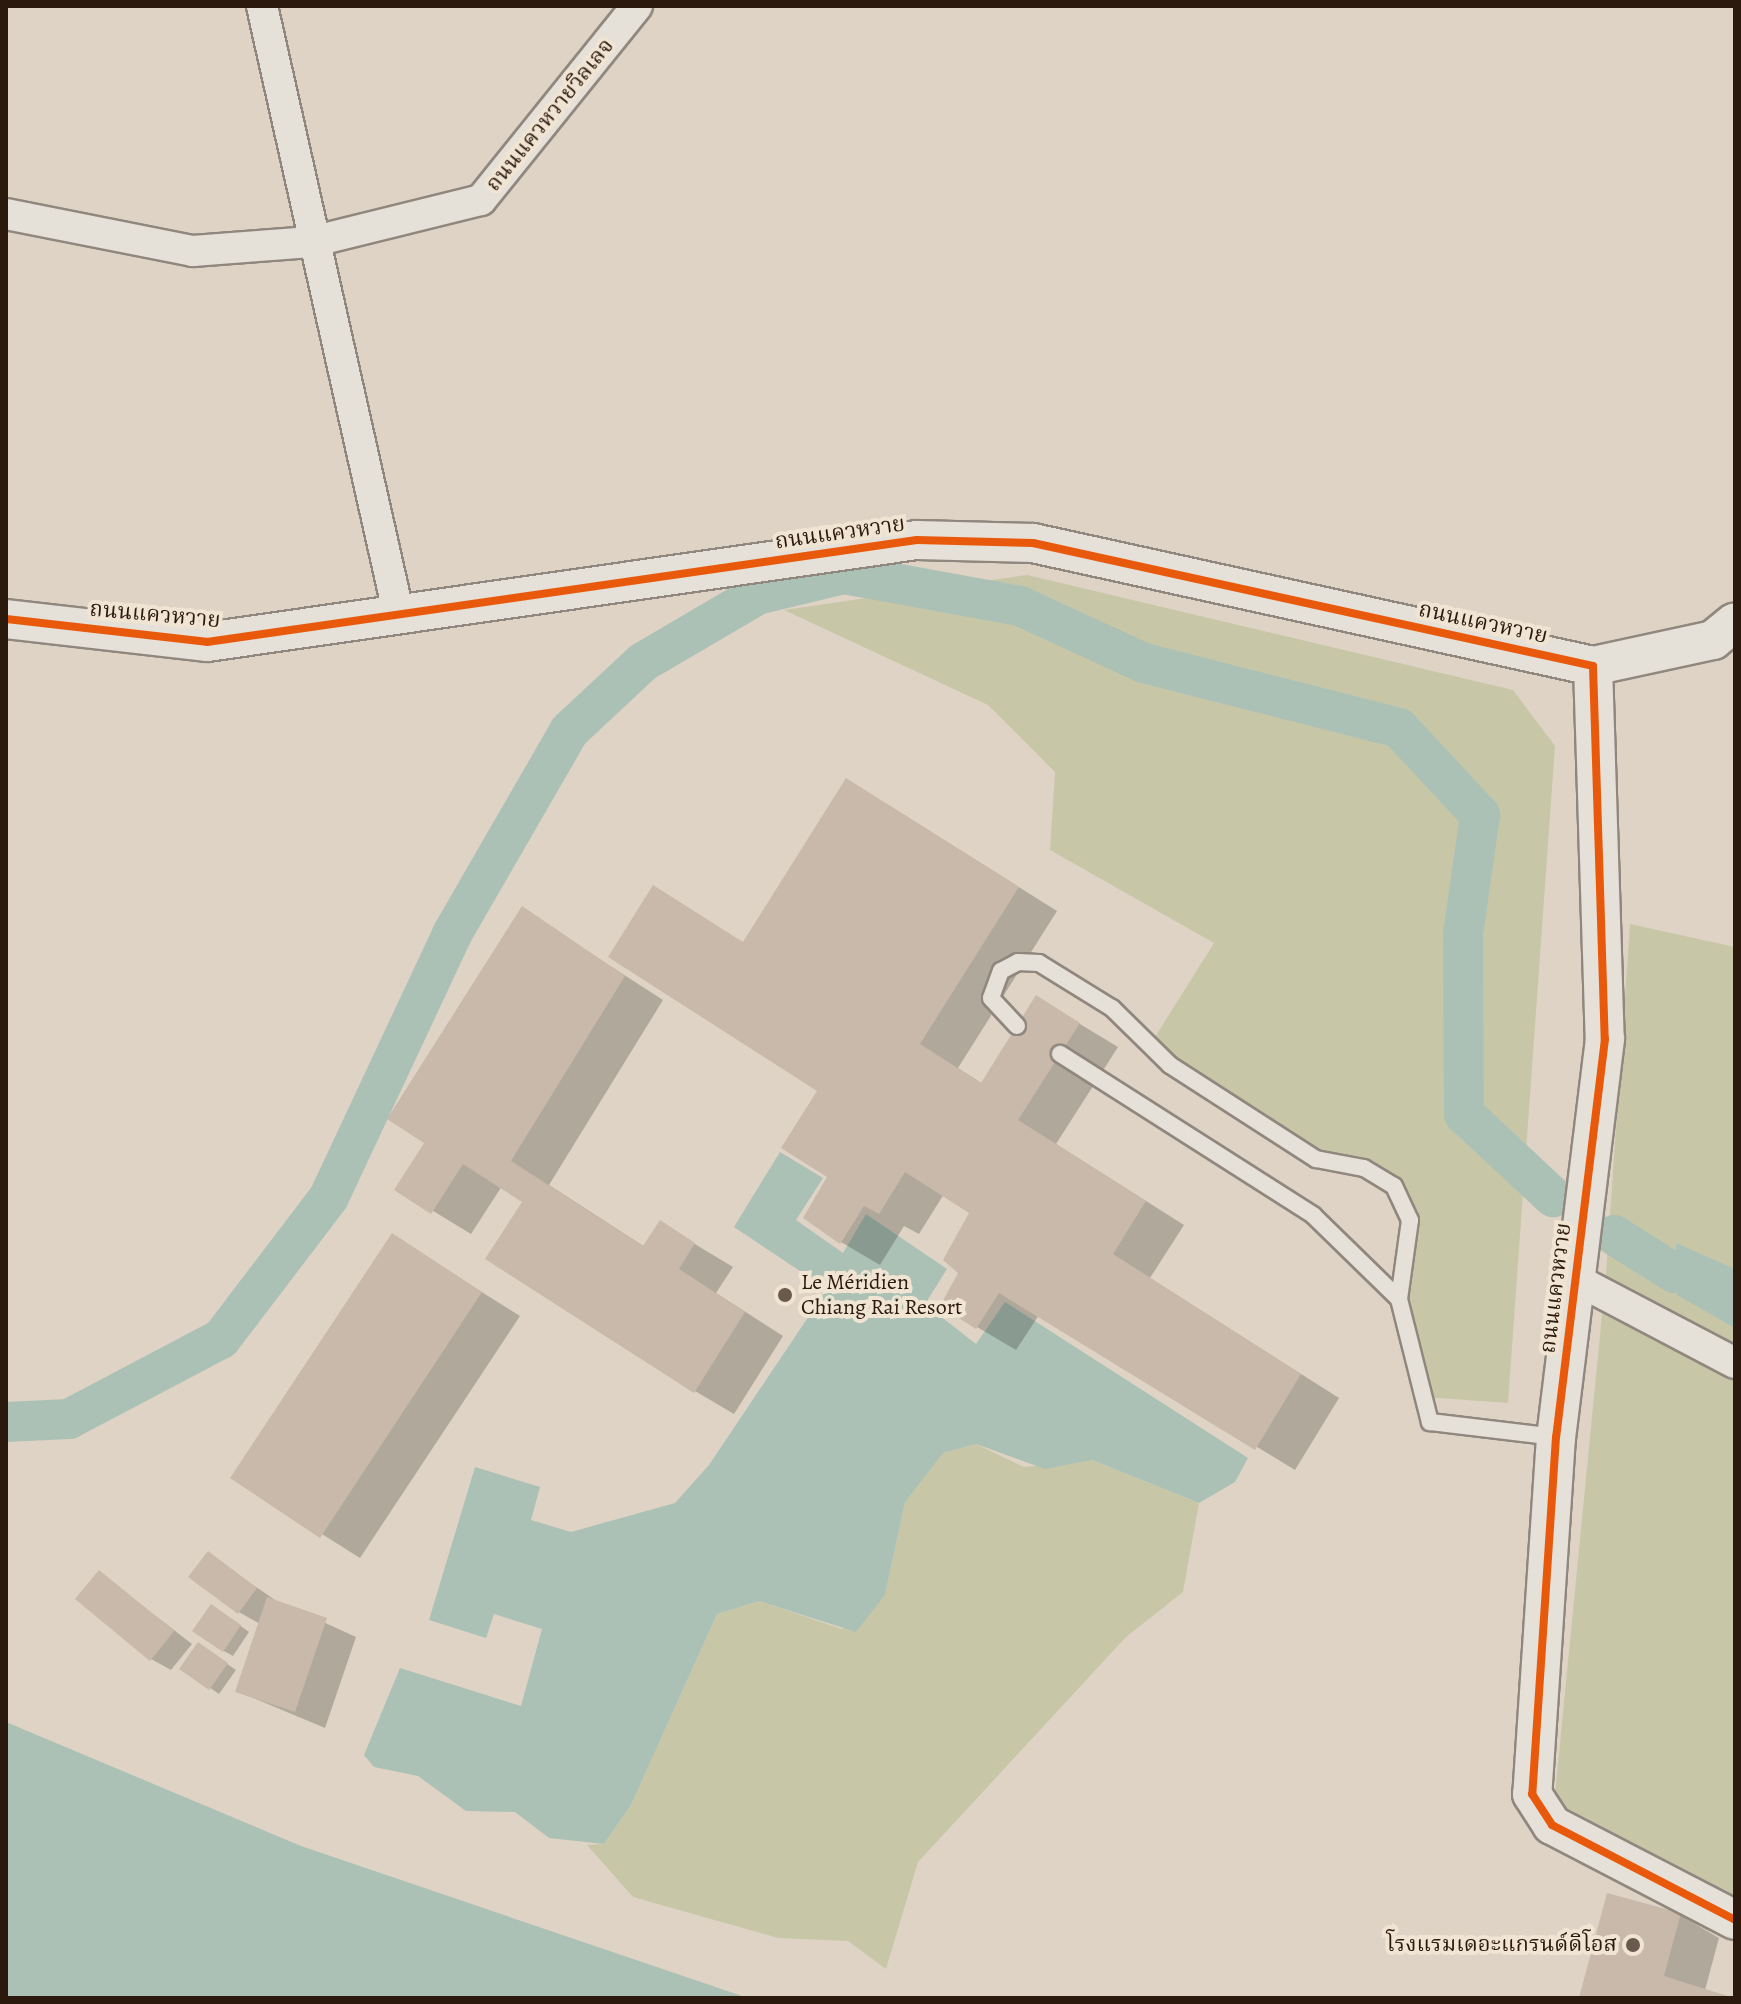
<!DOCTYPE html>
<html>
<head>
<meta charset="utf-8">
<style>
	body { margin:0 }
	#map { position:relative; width:1741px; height:2004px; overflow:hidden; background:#ded3c4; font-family:Alegreya,"Noto Serif Thai",serif }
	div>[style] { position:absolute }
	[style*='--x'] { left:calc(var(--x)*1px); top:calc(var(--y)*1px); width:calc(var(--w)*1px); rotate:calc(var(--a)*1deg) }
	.green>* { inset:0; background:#c7c7a8 }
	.water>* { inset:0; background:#acc1b5 }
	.shadow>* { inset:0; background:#0003 }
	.canal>* { height:40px; margin:-20px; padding:0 20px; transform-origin:20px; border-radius:20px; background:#acc1b5 }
	.building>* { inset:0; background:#c8b9ab }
	.roads { filter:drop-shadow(2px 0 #90877e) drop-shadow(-2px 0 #90877e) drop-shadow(0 2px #90877e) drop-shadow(0 -2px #90877e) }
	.service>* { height:16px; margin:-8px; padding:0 8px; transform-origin:8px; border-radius:8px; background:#e5e0d8 }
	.minor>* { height:30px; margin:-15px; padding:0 15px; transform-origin:15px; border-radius:15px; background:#e5e0d8 }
	.tertiary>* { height:38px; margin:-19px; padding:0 19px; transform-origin:19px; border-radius:19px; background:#e5e0d8 }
	.cycleway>* { height:8px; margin:-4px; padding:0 4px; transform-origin:4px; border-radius:4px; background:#e8590c }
	.dots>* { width:22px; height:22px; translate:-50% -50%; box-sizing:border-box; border:4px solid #f0e4d2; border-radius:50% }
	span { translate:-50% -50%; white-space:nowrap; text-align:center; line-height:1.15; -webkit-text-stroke:8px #f0e4d2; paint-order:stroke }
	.street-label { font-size:22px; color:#2c190e }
	.poi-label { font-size:22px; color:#2c190e }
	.left { translate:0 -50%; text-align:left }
	.right { translate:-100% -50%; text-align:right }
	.frame { position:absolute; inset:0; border:8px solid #2c190e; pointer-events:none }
</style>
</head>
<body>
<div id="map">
	<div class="green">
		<div style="clip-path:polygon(1027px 575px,1513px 690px,1555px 746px,1508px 1403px,1424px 1397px,1399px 1299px,1410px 1220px,1394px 1186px,1316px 1159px,1150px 1045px,1214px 943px,1050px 850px,1055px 772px,988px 705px,784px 610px)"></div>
		<div style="clip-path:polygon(1630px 924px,1735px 947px,1735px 1920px,1552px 1825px,1606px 1274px)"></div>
		<div style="clip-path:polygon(976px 1444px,1024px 1467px,1092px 1460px,1199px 1503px,1183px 1592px,1126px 1637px,918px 1862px,886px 1969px,848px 1941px,778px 1938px,633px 1897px,587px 1845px,604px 1844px,631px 1805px,717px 1614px,759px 1601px,842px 1629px,885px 1595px,905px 1502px,923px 1474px,943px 1453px)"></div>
	</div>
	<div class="water">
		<div style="clip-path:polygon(780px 1152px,823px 1178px,796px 1220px,843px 1253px,866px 1214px,947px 1269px,925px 1304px,976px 1344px,1005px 1302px,1248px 1458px,1235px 1482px,1199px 1503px,1092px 1460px,1045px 1469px,976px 1444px,943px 1453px,905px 1502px,885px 1595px,856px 1632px,759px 1601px,717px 1614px,631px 1805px,604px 1844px,549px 1838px,515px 1812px,466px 1811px,418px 1776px,374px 1767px,364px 1755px,400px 1668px,521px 1706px,542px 1629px,494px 1614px,486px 1638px,429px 1620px,475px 1467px,540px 1487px,531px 1520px,571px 1532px,675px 1503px,709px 1465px,827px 1289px,734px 1227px)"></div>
		<div style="clip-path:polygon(1676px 1243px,1735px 1269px,1735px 1328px,1677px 1295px)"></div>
		<div style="clip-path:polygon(6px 1722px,301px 1846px,748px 1998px,6px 1998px)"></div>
	</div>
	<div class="shadow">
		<div style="clip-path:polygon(885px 803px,1057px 911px,958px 1068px,983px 1084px,1037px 998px,1118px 1047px,1056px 1144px,1184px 1225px,1150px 1278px,1339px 1398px,1295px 1470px,1039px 1315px,1016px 1350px,977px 1327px,960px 1273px,972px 1212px,944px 1194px,919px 1234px,904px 1226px,880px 1265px,841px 1242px,820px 1091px,744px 943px)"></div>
		<div style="clip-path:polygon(522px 909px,663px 1000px,549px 1185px,645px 1247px,660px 1223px,733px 1267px,716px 1293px,783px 1336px,734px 1414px,695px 1391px,525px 1201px,502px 1186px,471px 1234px,397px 1189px,427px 1143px)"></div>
		<div style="clip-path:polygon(392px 1236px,520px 1316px,360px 1558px,233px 1478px)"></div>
		<div style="clip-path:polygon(208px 1554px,275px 1600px,356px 1637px,325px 1728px,237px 1691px,260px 1624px,239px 1612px)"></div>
		<div style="clip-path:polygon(100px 1573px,192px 1644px,171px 1670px,151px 1659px)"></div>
		<div style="clip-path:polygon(221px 1612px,249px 1632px,233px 1656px,224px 1651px)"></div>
		<div style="clip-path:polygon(207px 1650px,236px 1670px,219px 1694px,181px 1668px)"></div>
		<div style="clip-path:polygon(1608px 1895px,1680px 1915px,1719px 1938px,1705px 1990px,1730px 1998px,1581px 1998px)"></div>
	</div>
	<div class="canal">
		<div style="--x:1614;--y:1235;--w:71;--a:32.3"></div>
		<div style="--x:6;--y:1422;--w:63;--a:-2.7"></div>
		<div style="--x:69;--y:1419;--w:172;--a:-27.8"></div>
		<div style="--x:221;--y:1339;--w:178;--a:-52.7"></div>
		<div style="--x:329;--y:1197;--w:290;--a:-64.9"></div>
		<div style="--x:452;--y:934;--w:234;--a:-60"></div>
		<div style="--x:569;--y:731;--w:101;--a:-43"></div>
		<div style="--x:643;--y:662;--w:132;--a:-30.4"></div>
		<div style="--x:757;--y:595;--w:89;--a:-13.6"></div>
		<div style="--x:844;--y:574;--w:179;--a:10.3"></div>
		<div style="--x:1020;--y:606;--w:136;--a:24.7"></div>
		<div style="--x:1144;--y:663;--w:263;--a:14.3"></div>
		<div style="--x:1399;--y:728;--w:119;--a:47"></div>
		<div style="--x:1480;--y:815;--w:121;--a:98.1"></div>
		<div style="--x:1463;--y:935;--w:179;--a:89.7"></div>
		<div style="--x:1464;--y:1114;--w:122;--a:43"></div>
	</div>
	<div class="building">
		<div style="clip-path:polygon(846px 778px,1019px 887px,920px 1044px,981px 1083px,1036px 995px,1080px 1023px,1018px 1120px,1146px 1201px,1113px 1254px,1301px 1374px,1255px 1450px,999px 1293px,976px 1329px,940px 1306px,958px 1273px,943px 1260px,969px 1213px,905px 1172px,879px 1214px,864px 1206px,840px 1244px,803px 1218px,827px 1177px,781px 1148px,817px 1091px,608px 957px,653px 885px,743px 942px)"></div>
		<div style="clip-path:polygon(522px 906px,625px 976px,511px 1161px,643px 1246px,660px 1220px,695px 1243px,679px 1269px,745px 1312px,694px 1393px,485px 1259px,522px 1202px,463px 1164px,431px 1214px,394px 1190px,424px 1143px,387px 1119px)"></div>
		<div style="clip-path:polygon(392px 1233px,482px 1292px,320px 1538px,230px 1478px)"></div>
		<div style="clip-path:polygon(208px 1551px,257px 1588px,238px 1614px,188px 1577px)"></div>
		<div style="clip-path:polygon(99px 1570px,174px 1631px,150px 1661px,75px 1599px)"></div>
		<div style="clip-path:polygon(267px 1597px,327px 1618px,295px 1712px,235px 1692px)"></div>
		<div style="clip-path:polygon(211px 1604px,241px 1625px,223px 1652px,192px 1631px)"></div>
		<div style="clip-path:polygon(198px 1642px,228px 1663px,209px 1690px,179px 1669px)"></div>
		<div style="clip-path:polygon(1607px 1893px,1681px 1913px,1664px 1976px,1734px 1998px,1579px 1998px)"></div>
	</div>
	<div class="roads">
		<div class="service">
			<div style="--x:1017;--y:1026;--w:38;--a:-133"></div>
			<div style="--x:991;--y:998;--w:29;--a:-70"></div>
			<div style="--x:1001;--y:971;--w:19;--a:-28"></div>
			<div style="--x:1018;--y:962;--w:21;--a:3"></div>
			<div style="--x:1039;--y:963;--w:86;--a:31.7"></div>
			<div style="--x:1112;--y:1008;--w:81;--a:44.5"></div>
			<div style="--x:1170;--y:1065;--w:174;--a:32.8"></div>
			<div style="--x:1316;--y:1159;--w:49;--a:10.6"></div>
			<div style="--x:1364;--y:1168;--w:35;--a:31"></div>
			<div style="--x:1394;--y:1186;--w:38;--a:65"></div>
			<div style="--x:1410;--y:1220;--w:80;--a:97.9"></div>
			<div style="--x:1399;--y:1299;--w:120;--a:-135.7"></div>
			<div style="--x:1313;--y:1215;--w:300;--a:-147.5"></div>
			<div style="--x:1399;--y:1299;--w:127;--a:75.9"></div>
			<div style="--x:1430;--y:1422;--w:127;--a:6.8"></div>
		</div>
		<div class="minor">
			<div style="--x:262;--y:6;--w:625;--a:77.34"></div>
			<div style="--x:6;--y:214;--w:191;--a:11.2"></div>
			<div style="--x:193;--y:251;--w:118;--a:-4.4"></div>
			<div style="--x:311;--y:242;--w:175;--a:-13.9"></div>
			<div style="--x:481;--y:200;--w:249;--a:-51.2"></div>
			<div style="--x:1575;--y:1279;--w:181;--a:27.7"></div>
		</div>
		<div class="tertiary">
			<div style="--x:6;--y:619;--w:202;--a:6.5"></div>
			<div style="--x:207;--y:642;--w:717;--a:-8.18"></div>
			<div style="--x:917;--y:540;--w:116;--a:1.5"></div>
			<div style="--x:1033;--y:543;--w:573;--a:12.39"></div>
			<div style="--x:1593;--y:666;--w:373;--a:88.2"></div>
			<div style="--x:1605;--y:1039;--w:401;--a:97"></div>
			<div style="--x:1556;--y:1437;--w:358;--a:93.8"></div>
			<div style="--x:1532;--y:1794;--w:37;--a:57"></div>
			<div style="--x:1552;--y:1825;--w:206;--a:27.4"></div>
			<div style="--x:1593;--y:666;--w:123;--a:-12.2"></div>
			<div style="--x:1713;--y:640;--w:28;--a:-39"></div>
		</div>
	</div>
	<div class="cycleway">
		<div style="--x:6;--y:619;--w:202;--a:6.5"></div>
		<div style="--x:207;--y:642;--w:717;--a:-8.18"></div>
		<div style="--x:917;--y:540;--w:116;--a:1.5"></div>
		<div style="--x:1033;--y:543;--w:573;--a:12.39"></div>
		<div style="--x:1593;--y:666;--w:373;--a:88.2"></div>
		<div style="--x:1605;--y:1039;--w:401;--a:97"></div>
		<div style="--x:1556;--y:1437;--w:358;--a:93.8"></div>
		<div style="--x:1532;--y:1794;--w:37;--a:57"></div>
		<div style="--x:1552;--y:1825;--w:206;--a:27.4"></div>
	</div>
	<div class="dots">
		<div style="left:785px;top:1295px;background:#6a5a4e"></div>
		<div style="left:1633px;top:1945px;background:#6a5a4e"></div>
	</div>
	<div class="street-label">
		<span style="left:550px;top:115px;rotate:-51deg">ถนนแควหวายวิลเลจ</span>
		<span style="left:840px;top:533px;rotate:-8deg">ถนนแควหวาย</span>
		<span style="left:155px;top:615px;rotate:5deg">ถนนแควหวาย</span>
		<span style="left:1483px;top:623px;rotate:12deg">ถนนแควหวาย</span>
		<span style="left:1556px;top:1288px;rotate:-83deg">ถนนแควหวาย</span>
	</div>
	<div class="poi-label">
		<span class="left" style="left:801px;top:1295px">Le Méridien<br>Chiang Rai Resort</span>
		<span class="right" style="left:1617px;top:1945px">โรงแรมเดอะแกรนด์ดิโอส</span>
	</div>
	<div class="frame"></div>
</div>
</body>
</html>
